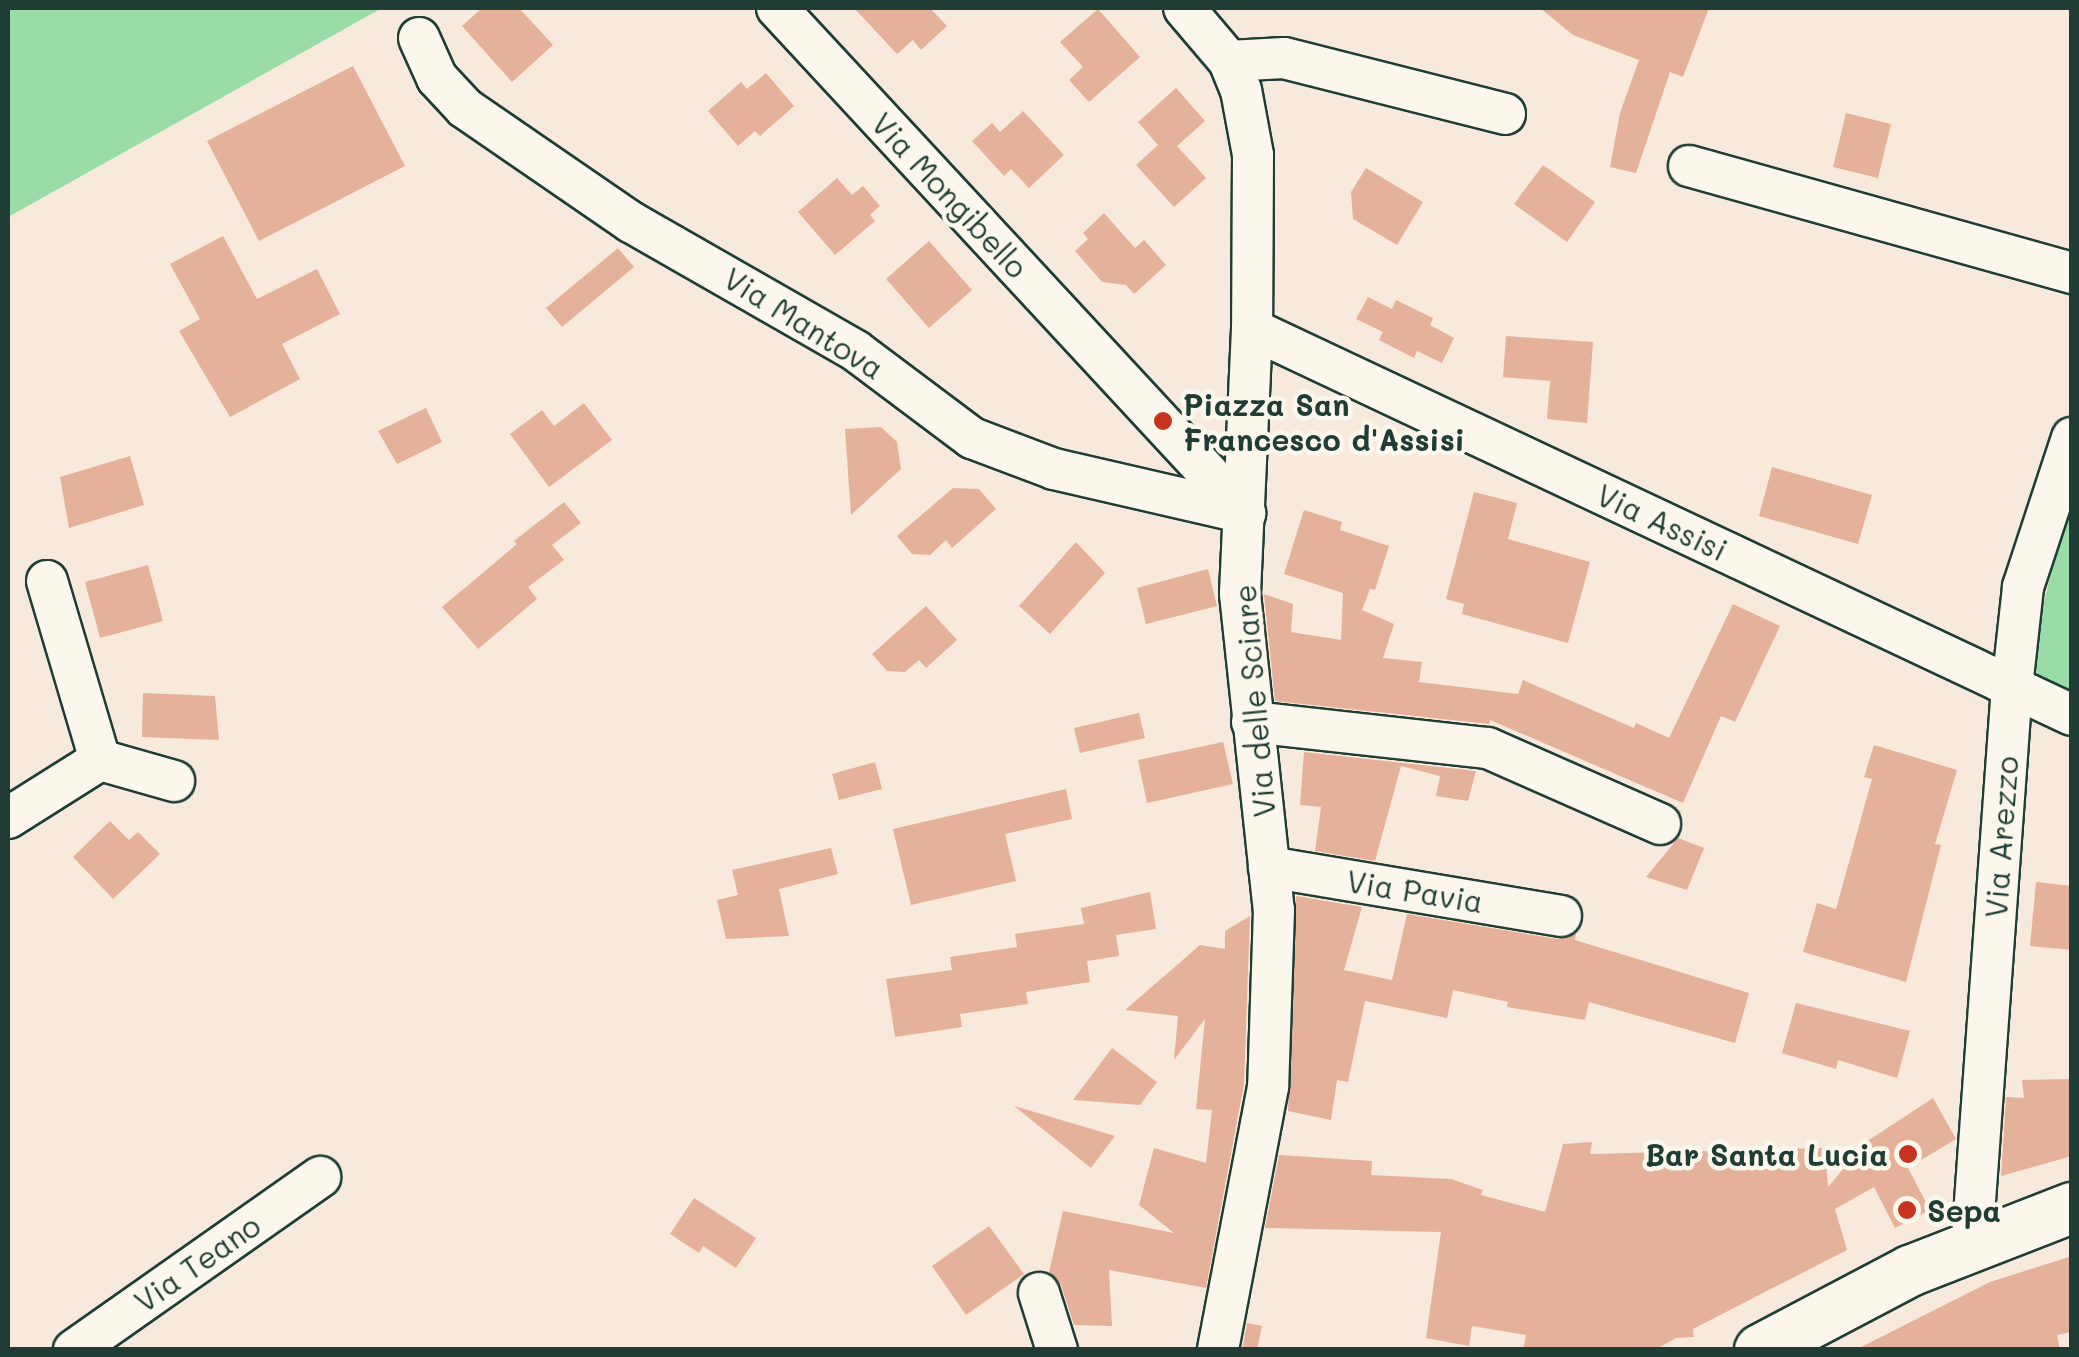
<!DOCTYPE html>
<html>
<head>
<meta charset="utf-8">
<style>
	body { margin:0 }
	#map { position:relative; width:2079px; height:1357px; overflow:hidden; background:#f7e9dc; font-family:Mali,sans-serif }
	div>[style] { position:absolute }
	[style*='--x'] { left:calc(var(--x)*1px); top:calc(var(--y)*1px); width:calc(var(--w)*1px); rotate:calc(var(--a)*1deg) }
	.green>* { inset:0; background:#9adca7 }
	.building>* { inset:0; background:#e6b19a }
	.roads { filter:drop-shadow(2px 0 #1f3d34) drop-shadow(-2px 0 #1f3d34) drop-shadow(0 2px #1f3d34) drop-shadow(0 -2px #1f3d34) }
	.minor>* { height:40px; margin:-20px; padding:0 20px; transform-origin:20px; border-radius:20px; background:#fbf7ec }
	.major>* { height:50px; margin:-25px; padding:0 25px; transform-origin:25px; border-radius:25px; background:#fbf7ec }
	.dots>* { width:28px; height:28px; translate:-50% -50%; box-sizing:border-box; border:5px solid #fbf7ec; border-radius:50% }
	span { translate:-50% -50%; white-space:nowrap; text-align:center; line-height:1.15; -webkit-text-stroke:9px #fbf7ec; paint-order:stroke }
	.street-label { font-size:30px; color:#1f3d34 }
	.poi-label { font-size:30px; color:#1f3d34; font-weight:700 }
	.left { translate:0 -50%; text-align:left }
	.right { translate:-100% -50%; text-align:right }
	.frame { position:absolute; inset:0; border:10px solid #1f3d34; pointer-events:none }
</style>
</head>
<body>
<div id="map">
	<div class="green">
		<div style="clip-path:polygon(8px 8px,382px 8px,8px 217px)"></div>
		<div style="clip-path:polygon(2071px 495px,2071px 701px,2037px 677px,2034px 641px)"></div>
	</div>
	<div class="building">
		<div style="clip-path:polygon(482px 8px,519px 8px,553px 45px,512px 82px,462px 26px)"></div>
		<div style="clip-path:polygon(854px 8px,930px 8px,947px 26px,921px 50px,913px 40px,897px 54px)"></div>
		<div style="clip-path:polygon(1540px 8px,1709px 8px,1683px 77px,1670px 72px,1636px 173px,1610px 167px,1620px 113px,1639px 60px,1573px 35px)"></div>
		<div style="clip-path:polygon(1098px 9px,1140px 57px,1089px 102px,1069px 80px,1083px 67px,1060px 42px)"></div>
		<div style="clip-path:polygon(353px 66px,405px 166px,259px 241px,207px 141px)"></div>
		<div style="clip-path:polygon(766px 73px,794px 106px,760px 136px,755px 131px,738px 146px,708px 111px,741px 82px,747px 89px)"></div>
		<div style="clip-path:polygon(1176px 88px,1205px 121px,1177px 146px,1206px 178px,1174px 207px,1136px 165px,1158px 145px,1138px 122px)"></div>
		<div style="clip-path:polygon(1023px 111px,1064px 155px,1029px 188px,1011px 169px,1004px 176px,972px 141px,992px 123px,1000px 132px)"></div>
		<div style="clip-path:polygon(1846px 113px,1891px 124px,1878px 178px,1833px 167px)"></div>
		<div style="clip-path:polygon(1543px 165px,1595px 202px,1567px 242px,1514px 204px)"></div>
		<div style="clip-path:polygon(1366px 168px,1423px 202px,1397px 245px,1353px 219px,1351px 192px)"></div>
		<div style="clip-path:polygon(837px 178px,852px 195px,863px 186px,880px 206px,870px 215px,875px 221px,835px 255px,798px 212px)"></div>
		<div style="clip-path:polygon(1104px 213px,1135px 248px,1144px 240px,1166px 265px,1134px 294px,1126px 285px,1102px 282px,1075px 251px,1088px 239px,1083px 233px)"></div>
		<div style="clip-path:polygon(223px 236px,257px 299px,317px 269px,340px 314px,282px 344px,300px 379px,230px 417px,179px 331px,200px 319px,170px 264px)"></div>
		<div style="clip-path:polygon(929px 241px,972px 290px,929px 328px,886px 279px)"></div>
		<div style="clip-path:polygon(618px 248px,634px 267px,562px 327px,546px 308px)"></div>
		<div style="clip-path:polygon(1368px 297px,1392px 309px,1396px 300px,1433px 318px,1430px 325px,1454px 338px,1442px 363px,1417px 351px,1414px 358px,1379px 340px,1383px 332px,1356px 319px)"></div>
		<div style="clip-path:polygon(1506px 336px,1593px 342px,1587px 423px,1547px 419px,1550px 381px,1503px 377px)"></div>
		<div style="clip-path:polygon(584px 403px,612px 440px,549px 487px,510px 434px,542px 410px,554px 426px)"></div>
		<div style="clip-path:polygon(426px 408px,442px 442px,397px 464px,378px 431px)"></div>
		<div style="clip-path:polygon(881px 427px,897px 442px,901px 469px,851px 515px,845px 429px)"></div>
		<div style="clip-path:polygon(130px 456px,144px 505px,69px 528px,60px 477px)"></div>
		<div style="clip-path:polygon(1772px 467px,1872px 495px,1858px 544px,1759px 516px)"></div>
		<div style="clip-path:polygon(953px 488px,979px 489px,996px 509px,952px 548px,946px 540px,930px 555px,912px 554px,897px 536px)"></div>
		<div style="clip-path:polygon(1474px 492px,1517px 503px,1508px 539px,1590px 562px,1568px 643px,1462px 614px,1464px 604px,1446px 599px)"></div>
		<div style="clip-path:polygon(564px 502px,581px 523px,552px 545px,564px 560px,528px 587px,537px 599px,478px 649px,442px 607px,517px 544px,514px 541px)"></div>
		<div style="clip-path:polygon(1304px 510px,1342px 522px,1340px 530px,1389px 546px,1375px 590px,1370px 589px,1362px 610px,1394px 624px,1383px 658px,1422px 662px,1419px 682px,1518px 694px,1523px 680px,1634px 728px,1636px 723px,1669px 738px,1733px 604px,1780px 626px,1735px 722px,1721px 716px,1683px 803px,1490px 720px,1489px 724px,1275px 701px,1264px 594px,1293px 604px,1291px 632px,1341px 640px,1343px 593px,1284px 574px)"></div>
		<div style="clip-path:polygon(1076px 542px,1105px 573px,1050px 634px,1019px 606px)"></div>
		<div style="clip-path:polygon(148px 565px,163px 621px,100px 638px,85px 582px)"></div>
		<div style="clip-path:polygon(1208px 569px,1217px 606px,1146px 624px,1137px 588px)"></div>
		<div style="clip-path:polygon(926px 606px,957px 640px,926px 668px,919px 660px,905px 672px,887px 671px,872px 654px)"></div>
		<div style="clip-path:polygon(143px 693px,215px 696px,219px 740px,142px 737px)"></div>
		<div style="clip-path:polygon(1139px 713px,1145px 738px,1080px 753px,1074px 728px)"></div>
		<div style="clip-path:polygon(1223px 742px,1233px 784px,1147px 803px,1138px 760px)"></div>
		<div style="clip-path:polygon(1874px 745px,1957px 770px,1935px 844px,1941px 845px,1906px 982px,1803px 952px,1817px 903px,1836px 909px,1872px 779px,1864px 777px)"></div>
		<div style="clip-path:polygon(1304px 752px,1476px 771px,1468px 801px,1436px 796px,1440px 776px,1401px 766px,1375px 861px,1315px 851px,1321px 807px,1300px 805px)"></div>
		<div style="clip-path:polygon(875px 762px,882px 789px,839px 800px,832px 774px)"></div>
		<div style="clip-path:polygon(1066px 789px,1072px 819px,1005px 834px,1016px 881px,911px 905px,893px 829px)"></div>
		<div style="clip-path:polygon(110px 821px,129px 840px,138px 832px,160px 854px,113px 899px,73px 857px)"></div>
		<div style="clip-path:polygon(1678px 838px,1704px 848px,1687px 890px,1646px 877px)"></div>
		<div style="clip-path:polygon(831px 848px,838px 874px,779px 889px,789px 936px,726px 939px,717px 900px,738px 895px,732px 870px)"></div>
		<div style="clip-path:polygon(2036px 882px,2072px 886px,2072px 950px,2030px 946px)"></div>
		<div style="clip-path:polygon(1150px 892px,1156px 929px,1116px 935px,1119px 956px,1087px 961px,1090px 982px,1026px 992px,1028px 1004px,960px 1014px,962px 1027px,895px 1037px,886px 979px,952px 970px,950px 957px,1017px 947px,1015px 934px,1084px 924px,1081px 908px)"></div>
		<div style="clip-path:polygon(1296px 896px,1362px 907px,1344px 970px,1392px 980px,1407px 914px,1557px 939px,1576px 934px,1575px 940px,1749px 993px,1735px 1043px,1589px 1002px,1585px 1020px,1507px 1007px,1508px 1002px,1453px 990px,1447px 1018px,1365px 1001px,1348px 1082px,1337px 1080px,1331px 1120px,1288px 1111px)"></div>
		<div style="clip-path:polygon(1250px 916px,1244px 1084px,1206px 1288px,1109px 1270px,1112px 1326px,1074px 1325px,1061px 1285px,1049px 1272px,1063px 1211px,1174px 1233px,1139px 1205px,1154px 1148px,1206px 1163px,1212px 1110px,1196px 1109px,1205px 1019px,1174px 1060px,1178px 1016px,1125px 1010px,1200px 945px,1225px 949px,1225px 931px)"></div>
		<div style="clip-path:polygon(1796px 1003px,1910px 1031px,1897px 1078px,1838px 1060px,1836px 1069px,1782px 1053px)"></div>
		<div style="clip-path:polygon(1112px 1048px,1157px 1082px,1140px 1105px,1073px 1100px)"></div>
		<div style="clip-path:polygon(2072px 1079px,2072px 1156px,2001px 1176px,2006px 1097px,2024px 1098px,2022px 1080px)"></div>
		<div style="clip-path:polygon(1933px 1098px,1956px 1139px,1908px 1168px,1930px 1210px,1895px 1228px,1874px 1187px,1835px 1209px,1847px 1250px,1693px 1329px,1694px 1337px,1676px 1338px,1655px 1350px,1523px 1350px,1526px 1335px,1472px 1326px,1469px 1346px,1426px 1338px,1441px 1232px,1265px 1228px,1279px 1155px,1372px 1161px,1371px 1175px,1451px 1179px,1483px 1190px,1481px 1195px,1545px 1212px,1563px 1144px,1592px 1142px,1590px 1154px,1825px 1148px,1828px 1187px,1866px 1142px)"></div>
		<div style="clip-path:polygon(1014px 1106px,1115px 1136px,1091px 1168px)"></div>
		<div style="clip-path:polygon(694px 1198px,756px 1238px,736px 1268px,703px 1246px,699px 1253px,670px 1234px)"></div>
		<div style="clip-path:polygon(989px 1226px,1024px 1274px,966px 1315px,932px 1266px)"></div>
		<div style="clip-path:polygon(2072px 1256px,2072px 1332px,2057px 1335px,2060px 1350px,1855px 1350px,1990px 1282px)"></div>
		<div style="clip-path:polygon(1247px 1323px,1262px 1326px,1257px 1350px,1242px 1350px)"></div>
	</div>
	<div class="roads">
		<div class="minor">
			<div style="--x:777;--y:8;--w:689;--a:47.18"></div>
			<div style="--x:1184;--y:8;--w:70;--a:49.7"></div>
			<div style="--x:1229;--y:61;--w:31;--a:68"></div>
			<div style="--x:1241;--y:90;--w:66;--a:79.5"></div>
			<div style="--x:1253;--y:155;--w:174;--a:90.3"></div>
			<div style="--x:1252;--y:329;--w:265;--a:92.6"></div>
			<div style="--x:1240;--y:594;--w:318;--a:83.9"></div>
			<div style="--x:1274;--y:910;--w:177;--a:91.9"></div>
			<div style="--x:1268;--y:1087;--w:268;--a:100.8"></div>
			<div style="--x:419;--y:38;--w:44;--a:65.8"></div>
			<div style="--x:437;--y:78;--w:41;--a:47"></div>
			<div style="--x:465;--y:108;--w:201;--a:34.5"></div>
			<div style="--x:631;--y:222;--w:259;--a:29.8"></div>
			<div style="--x:856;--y:351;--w:145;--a:36.9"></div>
			<div style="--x:972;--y:438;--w:88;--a:20.7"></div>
			<div style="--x:1054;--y:469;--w:196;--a:13"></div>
			<div style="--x:1229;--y:61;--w:55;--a:-3.1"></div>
			<div style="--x:1284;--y:58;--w:228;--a:14.2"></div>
			<div style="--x:1689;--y:166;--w:398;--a:15.6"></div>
			<div style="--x:1252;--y:329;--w:906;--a:25.21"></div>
			<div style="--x:47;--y:581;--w:187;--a:73.5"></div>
			<div style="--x:1252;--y:722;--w:237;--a:6.3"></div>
			<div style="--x:1488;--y:748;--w:188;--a:23.8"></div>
			<div style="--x:8;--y:818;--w:109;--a:-32.2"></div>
			<div style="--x:100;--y:760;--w:77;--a:15.8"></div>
			<div style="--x:1269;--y:867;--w:296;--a:9.5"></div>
			<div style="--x:1972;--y:1243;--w:557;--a:-85.89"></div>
			<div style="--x:2012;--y:687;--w:101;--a:-83.7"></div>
			<div style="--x:2023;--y:587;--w:157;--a:-71.8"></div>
			<div style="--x:1039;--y:1293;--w:60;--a:72.5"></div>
			<div style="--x:74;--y:1350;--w:301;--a:-35.1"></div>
		</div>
		<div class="major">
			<div style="--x:1760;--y:1350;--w:170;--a:-27.8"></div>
			<div style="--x:1910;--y:1271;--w:174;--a:-21.3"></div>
		</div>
	</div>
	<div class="dots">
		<div style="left:1163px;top:421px;background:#c8321e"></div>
		<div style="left:1908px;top:1154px;background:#c8321e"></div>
		<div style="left:1907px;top:1210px;background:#c8321e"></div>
	</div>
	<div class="street-label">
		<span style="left:950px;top:195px;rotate:47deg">Via Mongibello</span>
		<span style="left:804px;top:323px;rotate:32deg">Via Mantova</span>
		<span style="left:1662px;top:522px;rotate:25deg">Via Assisi</span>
		<span style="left:1254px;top:701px;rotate:-95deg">Via delle Sciare</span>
		<span style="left:2001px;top:837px;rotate:-86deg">Via Arezzo</span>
		<span style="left:1415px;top:891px;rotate:9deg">Via Pavia</span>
		<span style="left:197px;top:1263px;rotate:-35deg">Via Teano</span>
	</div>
	<div class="poi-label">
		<span class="left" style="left:1183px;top:421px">Piazza San<br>Francesco d'Assisi</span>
		<span class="right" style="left:1888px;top:1154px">Bar Santa Lucia</span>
		<span class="left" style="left:1927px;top:1210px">Sepa</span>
	</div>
	<div class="frame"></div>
</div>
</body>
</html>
